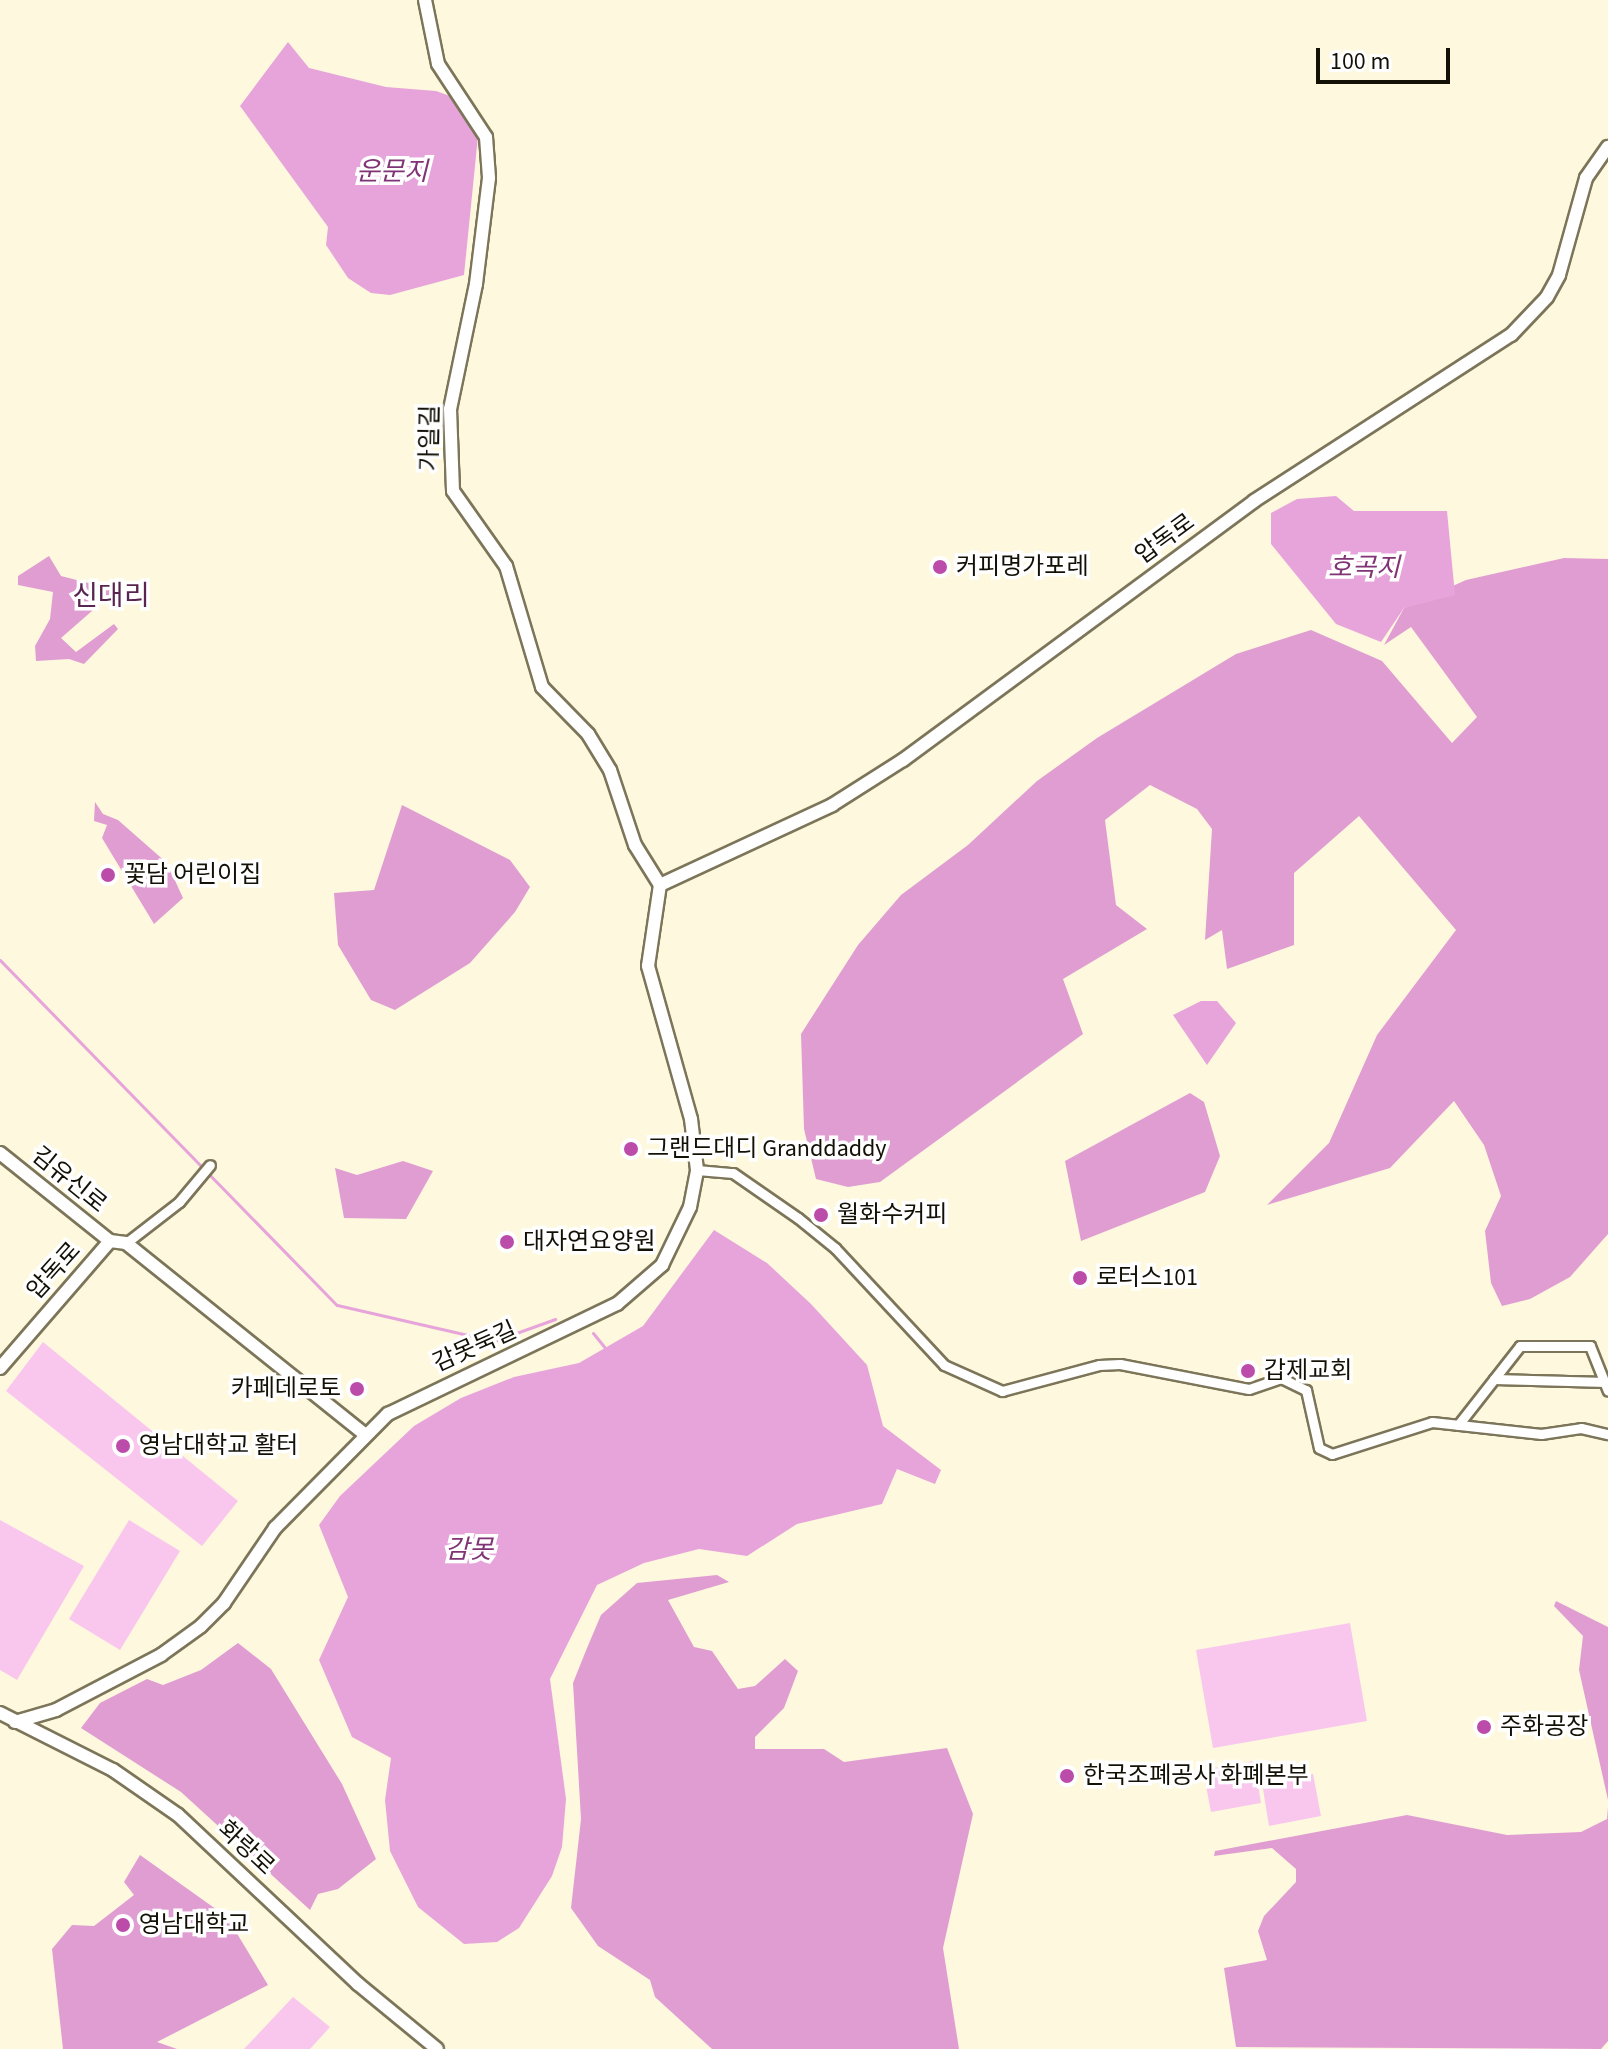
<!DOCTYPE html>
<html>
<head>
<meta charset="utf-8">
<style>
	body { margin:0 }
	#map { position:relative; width:1608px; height:2049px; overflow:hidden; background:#fef8de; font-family:"Source Sans 3","Noto Sans KR",sans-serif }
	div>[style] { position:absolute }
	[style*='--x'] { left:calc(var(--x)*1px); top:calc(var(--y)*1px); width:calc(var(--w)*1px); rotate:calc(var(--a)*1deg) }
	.green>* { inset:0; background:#f9c7ee }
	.forest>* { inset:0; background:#e09dd2 }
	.water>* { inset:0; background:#e7a4da }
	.stream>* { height:3px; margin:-1.5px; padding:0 1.5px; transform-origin:1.5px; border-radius:1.5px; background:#e7a4da }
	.roads { filter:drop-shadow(2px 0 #7c7559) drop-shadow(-2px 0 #7c7559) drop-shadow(0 2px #7c7559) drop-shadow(0 -2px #7c7559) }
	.street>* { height:9px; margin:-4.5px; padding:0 4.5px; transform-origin:4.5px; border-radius:4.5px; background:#fff }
	.secondary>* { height:12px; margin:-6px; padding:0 6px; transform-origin:6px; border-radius:6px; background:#fff }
	.dots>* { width:22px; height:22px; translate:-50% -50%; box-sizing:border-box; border:4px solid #fff; border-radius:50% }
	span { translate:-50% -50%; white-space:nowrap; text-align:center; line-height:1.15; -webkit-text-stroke:7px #fff; paint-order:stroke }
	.street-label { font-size:24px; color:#131006 }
	.poi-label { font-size:24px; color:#131006 }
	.left { translate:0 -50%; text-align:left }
	.right { translate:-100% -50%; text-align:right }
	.water-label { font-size:26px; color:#803375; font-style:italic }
	.quarter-label { font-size:28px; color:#5a2451 }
	.scale { position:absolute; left:1316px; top:48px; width:134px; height:36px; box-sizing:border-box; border:4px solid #131006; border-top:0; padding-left:10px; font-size:24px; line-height:28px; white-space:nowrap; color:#131006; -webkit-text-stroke:6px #fff; paint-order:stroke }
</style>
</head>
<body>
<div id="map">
	<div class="green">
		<div style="clip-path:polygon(43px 1342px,238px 1501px,202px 1546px,6px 1391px)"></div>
		<div style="clip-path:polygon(0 1520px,84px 1566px,17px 1680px,0 1670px)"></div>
		<div style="clip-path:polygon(129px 1520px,180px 1551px,120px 1650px,69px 1619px)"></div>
		<div style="clip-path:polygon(1350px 1623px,1367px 1721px,1213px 1748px,1196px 1650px)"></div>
		<div style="clip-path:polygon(1254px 1761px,1261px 1803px,1211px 1812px,1203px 1770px)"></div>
		<div style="clip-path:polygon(1313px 1774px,1321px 1816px,1269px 1826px,1262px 1783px)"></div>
		<div style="clip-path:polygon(293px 1997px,330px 2027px,310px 2049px,244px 2049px)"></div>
	</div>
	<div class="forest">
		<div style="clip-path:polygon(49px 556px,61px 576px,116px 590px,61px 638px,76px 652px,114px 624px,118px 629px,84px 664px,69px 659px,36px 661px,35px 646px,50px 619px,53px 592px,18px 585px,18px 576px)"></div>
		<div style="clip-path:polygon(1564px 558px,1608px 559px,1608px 1234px,1570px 1277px,1530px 1299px,1502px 1306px,1491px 1283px,1485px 1231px,1501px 1196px,1484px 1145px,1454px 1101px,1390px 1168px,1267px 1205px,1329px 1143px,1377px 1035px,1456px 930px,1359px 816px,1294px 873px,1294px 945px,1227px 969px,1222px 930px,1205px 940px,1212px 829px,1197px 809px,1150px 785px,1105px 820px,1116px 905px,1147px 929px,1063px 979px,1083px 1034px,880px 1182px,848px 1187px,816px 1179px,804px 1129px,801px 1034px,858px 945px,901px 895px,968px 845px,1037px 781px,1097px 738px,1236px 654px,1311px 630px,1382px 661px,1452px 743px,1477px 717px,1411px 627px,1384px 645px,1404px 608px,1466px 580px)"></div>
		<div style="clip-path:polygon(95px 802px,103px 814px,118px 820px,167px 863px,183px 898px,154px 924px,102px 838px,107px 825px,94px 821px)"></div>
		<div style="clip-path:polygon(402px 805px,510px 860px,530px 887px,515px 912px,470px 963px,395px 1010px,371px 1000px,338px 945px,334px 893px,374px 890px)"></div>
		<div style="clip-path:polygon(1190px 1093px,1204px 1102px,1220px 1156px,1205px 1192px,1081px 1241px,1065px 1161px)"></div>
		<div style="clip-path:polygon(403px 1161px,433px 1171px,406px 1219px,344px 1218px,335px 1168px,357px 1175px)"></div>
		<div style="clip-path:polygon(717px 1575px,729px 1582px,668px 1600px,694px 1647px,712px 1651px,738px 1689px,755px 1686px,785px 1659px,798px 1671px,784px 1708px,755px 1737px,755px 1749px,824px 1749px,844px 1762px,947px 1748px,973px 1814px,943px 1948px,959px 2049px,712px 2049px,655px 1997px,650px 1980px,598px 1946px,571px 1908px,581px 1819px,573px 1683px,587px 1648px,601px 1615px,637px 1583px)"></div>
		<div style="clip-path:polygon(1556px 1601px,1608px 1627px,1608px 1800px,1579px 1670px,1583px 1636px,1554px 1606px)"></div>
		<div style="clip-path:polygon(238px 1643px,271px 1669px,342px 1784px,376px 1859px,338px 1889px,318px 1894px,310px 1910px,181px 1792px,81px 1728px,100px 1703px,147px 1679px,163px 1685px,201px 1670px)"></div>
		<div style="clip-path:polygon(1608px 1807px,1608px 2041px,1601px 2049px,1236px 2047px,1224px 1968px,1267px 1960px,1258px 1931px,1264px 1916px,1296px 1882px,1296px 1869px,1272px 1848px,1214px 1856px,1215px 1851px,1407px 1815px,1507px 1835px,1581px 1832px,1607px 1819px)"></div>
		<div style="clip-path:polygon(140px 1855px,227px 1917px,268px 1985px,157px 2042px,177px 2049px,63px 2049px,52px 1949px,72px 1925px,94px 1926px,134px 1895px,124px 1882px)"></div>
	</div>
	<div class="water">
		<div style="clip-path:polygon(288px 42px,309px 68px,386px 87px,436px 91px,450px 96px,463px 111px,478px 136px,464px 275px,390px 295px,371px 293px,348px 278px,326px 245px,328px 227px,240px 106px)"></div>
		<div style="clip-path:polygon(1336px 496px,1354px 511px,1447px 511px,1455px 595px,1404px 608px,1381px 642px,1336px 624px,1271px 544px,1271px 513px,1297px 499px)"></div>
		<div style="clip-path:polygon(1201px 1001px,1217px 1001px,1236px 1023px,1207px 1065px,1173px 1015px)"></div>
		<div style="clip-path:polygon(714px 1230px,767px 1263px,811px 1304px,867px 1365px,883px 1426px,941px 1470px,935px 1484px,897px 1469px,882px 1504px,797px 1524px,747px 1556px,699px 1549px,644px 1563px,597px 1585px,550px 1679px,566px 1799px,562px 1847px,552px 1876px,519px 1928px,497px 1942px,464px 1944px,418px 1907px,390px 1851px,385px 1800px,391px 1758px,352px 1737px,319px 1660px,348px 1597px,319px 1525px,340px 1496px,414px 1426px,461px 1398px,514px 1377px,579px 1363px,643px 1326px)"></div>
	</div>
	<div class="stream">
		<div style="--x:0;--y:960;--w:482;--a:45.7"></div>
		<div style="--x:337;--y:1305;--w:161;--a:12.9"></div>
		<div style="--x:494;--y:1341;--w:65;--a:-19.8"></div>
		<div style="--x:593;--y:1333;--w:19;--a:51"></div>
	</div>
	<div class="roads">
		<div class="street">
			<div style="--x:697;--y:1170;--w:36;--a:5"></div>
			<div style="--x:733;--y:1173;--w:79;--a:34.7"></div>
			<div style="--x:798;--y:1218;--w:48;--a:39"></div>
			<div style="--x:835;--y:1248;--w:160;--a:47"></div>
			<div style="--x:944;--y:1365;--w:64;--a:24.1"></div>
			<div style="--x:1002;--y:1391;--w:100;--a:-15"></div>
			<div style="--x:1099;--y:1365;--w:21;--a:-3"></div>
			<div style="--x:1120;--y:1364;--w:131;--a:11"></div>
			<div style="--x:1249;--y:1389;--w:34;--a:-19"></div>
			<div style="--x:1281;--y:1378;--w:28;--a:26"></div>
			<div style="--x:1306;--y:1390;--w:59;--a:77.4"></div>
			<div style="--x:1319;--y:1448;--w:14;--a:25"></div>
			<div style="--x:1332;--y:1454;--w:105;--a:-17.7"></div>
			<div style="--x:1432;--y:1422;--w:110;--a:6.3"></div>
			<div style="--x:1541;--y:1434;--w:40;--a:-8.5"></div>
			<div style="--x:1581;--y:1428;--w:28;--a:13"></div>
			<div style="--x:126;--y:1243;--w:67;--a:-37.7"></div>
			<div style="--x:179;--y:1202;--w:48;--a:-50"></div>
			<div style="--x:1494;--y:1379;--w:112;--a:1.5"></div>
			<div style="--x:1458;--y:1425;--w:100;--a:-51.9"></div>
			<div style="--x:1520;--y:1346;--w:70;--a:0"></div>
			<div style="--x:1590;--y:1346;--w:48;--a:68.2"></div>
		</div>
		<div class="secondary">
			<div style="--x:425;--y:0;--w:65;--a:78.5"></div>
			<div style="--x:438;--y:64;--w:87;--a:56.7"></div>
			<div style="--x:486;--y:137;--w:41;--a:85.8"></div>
			<div style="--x:489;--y:178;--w:107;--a:97"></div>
			<div style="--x:476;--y:284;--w:128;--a:101.7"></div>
			<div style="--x:450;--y:409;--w:82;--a:87.9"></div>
			<div style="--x:453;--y:491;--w:92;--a:54.8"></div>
			<div style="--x:506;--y:566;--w:126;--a:73.4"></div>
			<div style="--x:542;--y:687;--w:66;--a:45.6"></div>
			<div style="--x:588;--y:734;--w:42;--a:58.6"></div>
			<div style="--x:610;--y:770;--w:79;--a:71.6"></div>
			<div style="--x:635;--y:845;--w:47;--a:58"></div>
			<div style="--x:660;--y:885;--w:190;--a:-24.9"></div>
			<div style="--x:832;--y:805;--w:84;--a:-32.4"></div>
			<div style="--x:903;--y:760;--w:436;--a:-36.4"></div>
			<div style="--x:1254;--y:501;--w:306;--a:-32.9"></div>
			<div style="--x:1511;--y:335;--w:52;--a:-46.5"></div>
			<div style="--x:1547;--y:297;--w:25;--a:-61"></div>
			<div style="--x:1559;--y:275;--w:101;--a:-74.4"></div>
			<div style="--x:1586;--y:178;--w:38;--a:-55"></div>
			<div style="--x:0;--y:1153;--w:141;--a:38.7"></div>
			<div style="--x:110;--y:1241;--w:16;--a:7"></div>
			<div style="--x:126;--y:1243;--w:304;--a:38.7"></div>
			<div style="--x:0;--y:1368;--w:168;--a:-49.1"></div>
			<div style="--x:0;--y:1713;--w:127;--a:26.8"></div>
			<div style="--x:113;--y:1770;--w:79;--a:34.7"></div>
			<div style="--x:178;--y:1815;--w:247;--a:43.2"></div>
			<div style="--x:358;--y:1984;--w:102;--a:39.4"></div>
			<div style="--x:15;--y:1722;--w:43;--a:-16.3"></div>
			<div style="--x:56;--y:1710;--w:119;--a:-27.6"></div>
			<div style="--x:161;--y:1655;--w:49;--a:-35.9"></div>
			<div style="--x:201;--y:1626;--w:33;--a:-45"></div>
			<div style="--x:224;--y:1603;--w:91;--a:-55.8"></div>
			<div style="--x:275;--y:1528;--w:161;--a:-45.3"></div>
			<div style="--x:388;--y:1414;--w:254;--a:-25.7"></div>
			<div style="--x:617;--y:1304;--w:60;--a:-40.9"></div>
			<div style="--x:662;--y:1265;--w:64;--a:-64.2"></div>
			<div style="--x:690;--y:1207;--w:38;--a:-79"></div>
			<div style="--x:697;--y:1170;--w:51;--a:-96.7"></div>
			<div style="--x:691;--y:1119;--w:159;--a:-105.7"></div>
			<div style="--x:648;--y:966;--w:82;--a:-81.6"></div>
		</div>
	</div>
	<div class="dots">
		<div style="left:940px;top:567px;background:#bb4caa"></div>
		<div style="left:108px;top:875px;background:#bb4caa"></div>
		<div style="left:631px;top:1149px;background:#bb4caa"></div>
		<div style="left:821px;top:1215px;background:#bb4caa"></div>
		<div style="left:507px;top:1242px;background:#bb4caa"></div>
		<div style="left:1080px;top:1278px;background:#bb4caa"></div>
		<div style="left:1248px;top:1371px;background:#bb4caa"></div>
		<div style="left:357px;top:1389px;background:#bb4caa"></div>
		<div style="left:123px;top:1446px;background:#bb4caa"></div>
		<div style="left:1484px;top:1727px;background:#bb4caa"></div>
		<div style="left:1067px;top:1776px;background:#bb4caa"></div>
		<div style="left:123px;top:1925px;background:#bb4caa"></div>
	</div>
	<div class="street-label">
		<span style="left:430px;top:438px;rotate:-89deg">가일길</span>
		<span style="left:1165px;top:539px;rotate:-36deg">압독로</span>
		<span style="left:69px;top:1180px;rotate:39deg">김유신로</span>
		<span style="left:54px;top:1271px;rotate:-48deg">압독로</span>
		<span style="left:475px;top:1347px;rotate:-24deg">감못둑길</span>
		<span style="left:246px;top:1848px;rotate:43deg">화랑로</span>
	</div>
	<div class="poi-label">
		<span class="left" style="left:956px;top:567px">커피명가포레</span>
		<span class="left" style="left:124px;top:875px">꽃담 어린이집</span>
		<span class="left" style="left:647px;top:1149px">그랜드대디 Granddaddy</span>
		<span class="left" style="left:837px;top:1215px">월화수커피</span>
		<span class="left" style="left:523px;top:1242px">대자연요양원</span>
		<span class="left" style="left:1096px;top:1278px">로터스101</span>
		<span class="left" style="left:1264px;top:1371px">갑제교회</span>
		<span class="right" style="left:341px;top:1389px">카페데로토</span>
		<span class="left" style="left:139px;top:1446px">영남대학교 활터</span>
		<span class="left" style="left:1500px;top:1727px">주화공장</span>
		<span class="left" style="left:1083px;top:1776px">한국조폐공사 화폐본부</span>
		<span class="left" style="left:139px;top:1925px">영남대학교</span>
	</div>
	<div class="water-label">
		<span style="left:392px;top:172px">운문지</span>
		<span style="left:1364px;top:568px">호곡지</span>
		<span style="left:469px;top:1550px">감못</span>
	</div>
	<div class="quarter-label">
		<span style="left:111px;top:596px">신대리</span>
	</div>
	<div class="scale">100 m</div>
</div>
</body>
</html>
